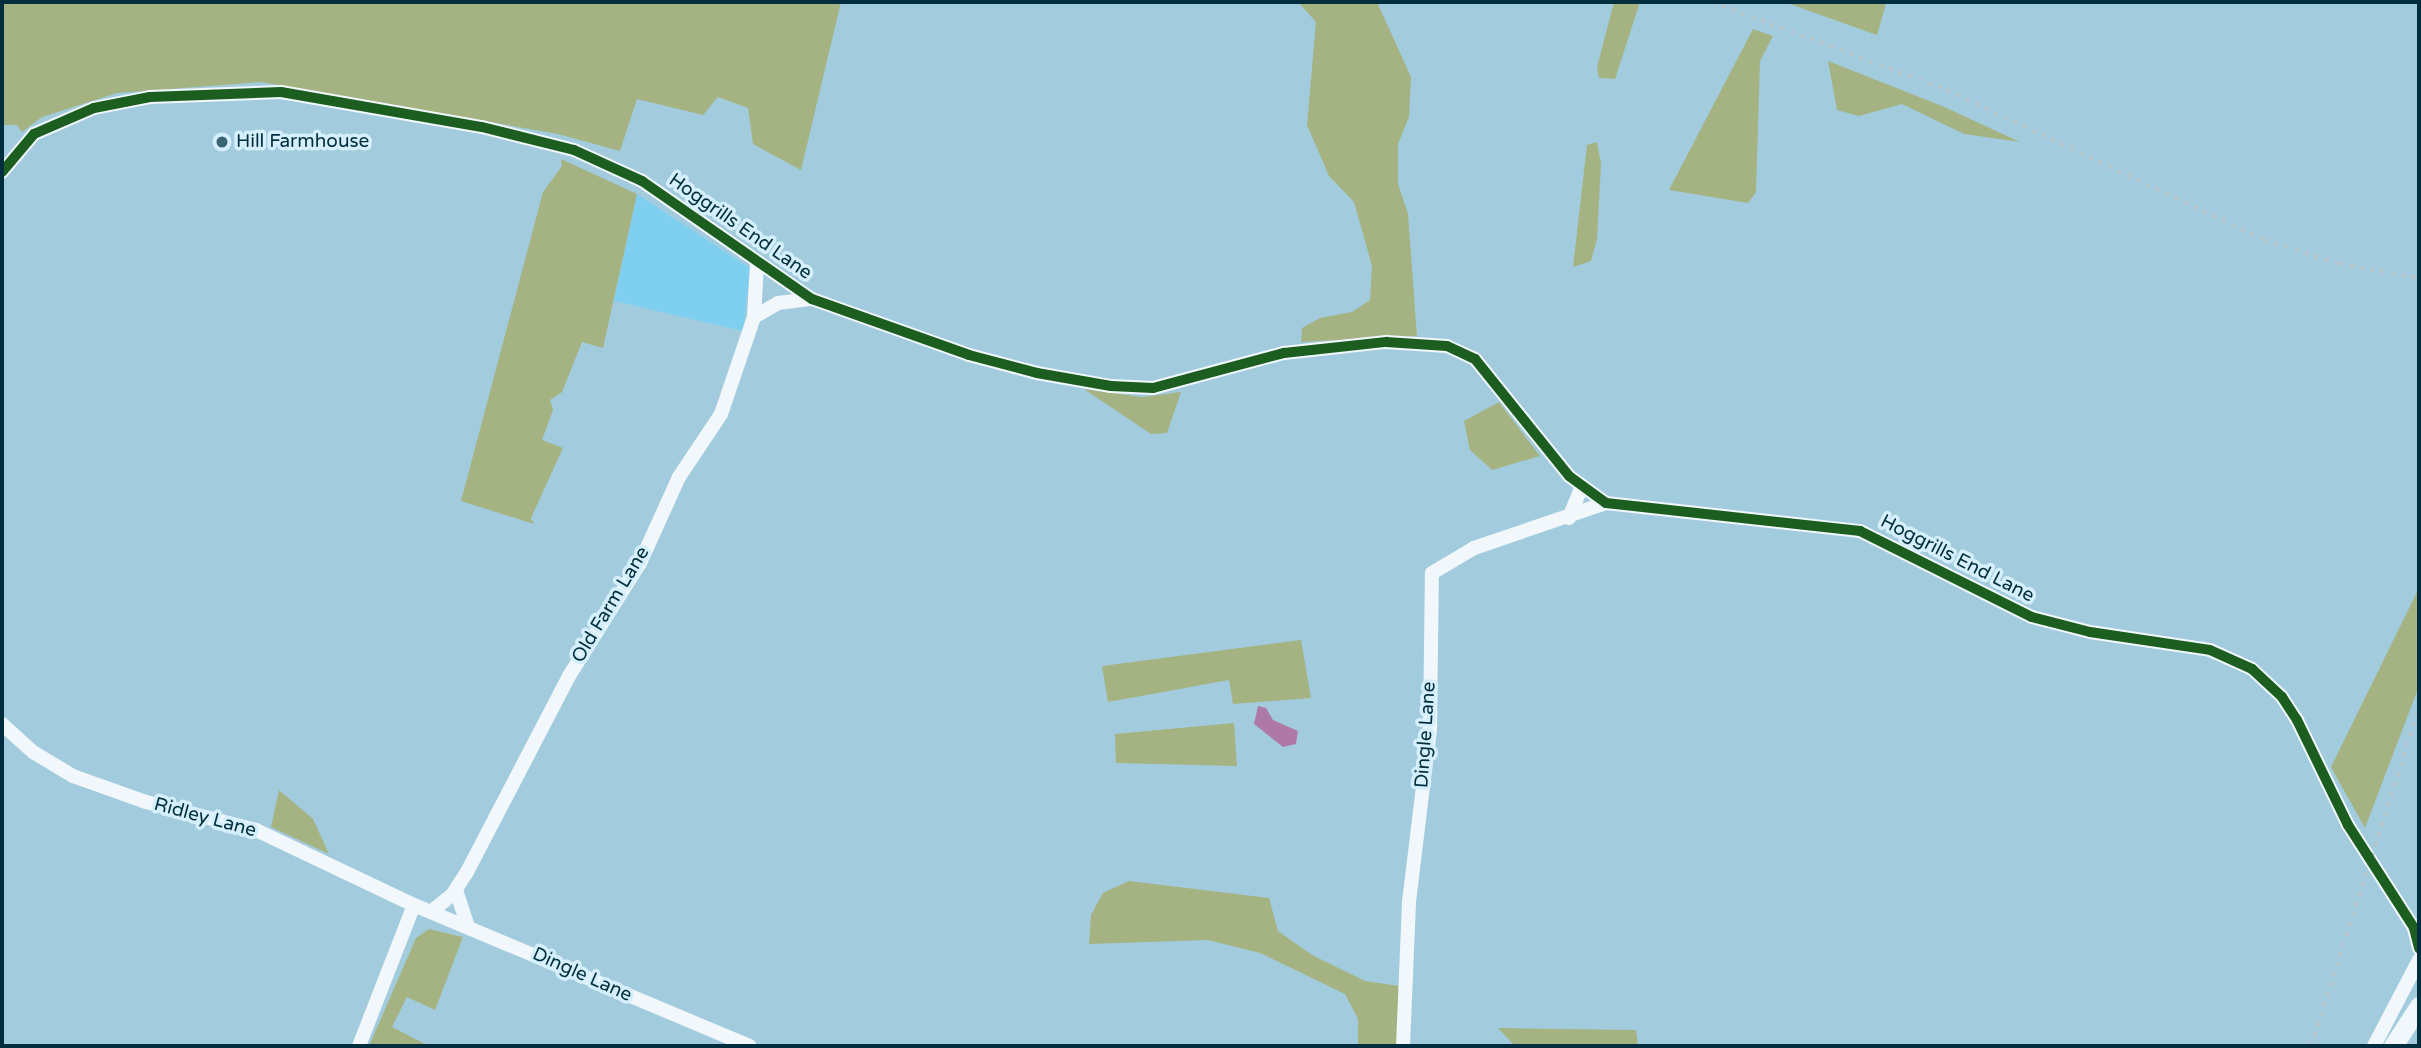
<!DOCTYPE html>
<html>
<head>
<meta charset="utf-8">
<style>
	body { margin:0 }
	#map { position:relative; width:2421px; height:1048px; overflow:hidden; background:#a2ccde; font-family:"Varela Round",sans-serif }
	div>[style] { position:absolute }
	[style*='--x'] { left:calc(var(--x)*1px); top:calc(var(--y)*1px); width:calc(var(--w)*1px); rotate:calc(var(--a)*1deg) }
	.built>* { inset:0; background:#7fd0f0 }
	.green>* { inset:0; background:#a4b381 }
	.water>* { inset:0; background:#ae7aa5 }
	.street>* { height:14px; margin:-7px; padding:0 7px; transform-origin:7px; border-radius:7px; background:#f1f7fa }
	.secondary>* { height:19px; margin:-9.5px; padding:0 9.5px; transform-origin:9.5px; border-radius:9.5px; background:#f1f7fa }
	.rail>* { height:3.5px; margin-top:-1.75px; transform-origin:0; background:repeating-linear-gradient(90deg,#b6c3c9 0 3.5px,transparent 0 10.5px) }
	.cycleway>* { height:10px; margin:-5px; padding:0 5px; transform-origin:5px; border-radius:5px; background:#1b5e20 }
	.dots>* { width:19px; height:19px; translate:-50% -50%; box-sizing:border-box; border:4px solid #d5f0fc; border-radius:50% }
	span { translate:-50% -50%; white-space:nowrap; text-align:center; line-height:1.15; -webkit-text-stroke:7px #d5f0fc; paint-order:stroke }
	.poi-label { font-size:19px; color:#002e3e }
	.left { translate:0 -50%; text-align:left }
	.street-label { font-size:19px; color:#002e3e }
	.frame { position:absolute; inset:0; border:4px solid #002e3e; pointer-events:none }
</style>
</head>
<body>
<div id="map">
	<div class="built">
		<div style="clip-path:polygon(637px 194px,750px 268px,743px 331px,614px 301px)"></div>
	</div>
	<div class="green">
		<div style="clip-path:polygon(2px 2px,841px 2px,801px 170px,753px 144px,748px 108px,718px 97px,703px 115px,637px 99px,620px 151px,558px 134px,261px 82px,117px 93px,42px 117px,22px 132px,17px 125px,2px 125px)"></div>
		<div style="clip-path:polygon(1298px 2px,1377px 2px,1411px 77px,1409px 117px,1398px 144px,1398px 184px,1408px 214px,1417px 336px,1301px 342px,1302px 328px,1320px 318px,1352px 312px,1370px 300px,1372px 266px,1354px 202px,1329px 176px,1307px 125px,1316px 22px)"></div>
		<div style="clip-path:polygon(1614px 2px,1640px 2px,1615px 79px,1599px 78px,1597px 67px)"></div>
		<div style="clip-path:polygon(1784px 2px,1910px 2px,1886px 4px,1877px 35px)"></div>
		<div style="clip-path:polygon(1753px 29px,1773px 36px,1760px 61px,1756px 192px,1748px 203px,1669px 190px)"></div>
		<div style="clip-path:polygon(1828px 61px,1942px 106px,2020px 142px,1964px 134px,1902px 104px,1859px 116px,1837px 110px)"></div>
		<div style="clip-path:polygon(1597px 142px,1601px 164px,1597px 239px,1591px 261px,1573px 267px,1587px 145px)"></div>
		<div style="clip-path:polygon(561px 159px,637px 194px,603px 348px,582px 342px,562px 392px,550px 400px,553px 410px,542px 440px,563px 448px,531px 518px,534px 524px,461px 501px,543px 192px,562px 166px)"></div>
		<div style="clip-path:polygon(1084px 389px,1142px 397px,1181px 392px,1167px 433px,1151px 434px)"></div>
		<div style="clip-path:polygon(1499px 402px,1540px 456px,1492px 470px,1470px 450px,1464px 421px)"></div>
		<div style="clip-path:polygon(2419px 588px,2419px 686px,2365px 828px,2331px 767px)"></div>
		<div style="clip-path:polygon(1301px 640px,1311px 698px,1233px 704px,1229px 680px,1108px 702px,1102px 666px)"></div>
		<div style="clip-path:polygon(1234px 723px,1237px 766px,1116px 763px,1115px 734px)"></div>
		<div style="clip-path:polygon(279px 790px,313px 819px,329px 854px,271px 827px)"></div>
		<div style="clip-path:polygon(1129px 881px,1269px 898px,1278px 931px,1312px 955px,1365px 981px,1399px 986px,1397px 1046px,1358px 1046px,1358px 1019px,1345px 994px,1260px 953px,1208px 940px,1089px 944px,1091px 915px,1103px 893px)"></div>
		<div style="clip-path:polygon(429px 929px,463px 937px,435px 1010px,407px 997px,392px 1027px,429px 1046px,369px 1046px,416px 938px)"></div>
		<div style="clip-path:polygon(1498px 1028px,1636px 1030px,1638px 1046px,1515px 1046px)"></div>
	</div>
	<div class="water">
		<div style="clip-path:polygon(1258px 706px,1266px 708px,1273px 720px,1298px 731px,1296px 744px,1283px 747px,1254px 724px)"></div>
	</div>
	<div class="street">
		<div style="--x:2;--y:172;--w:50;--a:-49.9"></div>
		<div style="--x:34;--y:134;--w:65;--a:-23.4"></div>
		<div style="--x:94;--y:108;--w:57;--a:-11.1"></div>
		<div style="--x:150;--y:97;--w:131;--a:-2.2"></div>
		<div style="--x:281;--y:92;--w:204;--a:9.9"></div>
		<div style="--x:482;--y:127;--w:95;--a:14"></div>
		<div style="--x:574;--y:150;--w:75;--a:24.5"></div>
		<div style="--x:642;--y:181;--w:207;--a:34.8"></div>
		<div style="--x:812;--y:299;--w:167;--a:19.6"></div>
		<div style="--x:969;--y:355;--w:70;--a:14.8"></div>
		<div style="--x:1037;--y:373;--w:75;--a:10"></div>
		<div style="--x:1111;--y:386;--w:42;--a:2.7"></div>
		<div style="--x:1153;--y:388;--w:136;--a:-15"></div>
		<div style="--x:1284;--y:353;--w:103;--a:-6.2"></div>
		<div style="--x:1386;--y:342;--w:61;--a:3.8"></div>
		<div style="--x:1447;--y:346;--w:31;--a:25"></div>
		<div style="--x:1475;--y:359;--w:150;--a:51.2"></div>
		<div style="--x:1569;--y:476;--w:46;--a:36.1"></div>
		<div style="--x:1606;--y:503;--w:256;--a:6.3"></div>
		<div style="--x:1860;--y:531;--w:192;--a:26.6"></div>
		<div style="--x:2032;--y:617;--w:60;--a:14.5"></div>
		<div style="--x:2090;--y:632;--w:121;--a:8.5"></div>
		<div style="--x:2210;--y:650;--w:46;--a:24.3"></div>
		<div style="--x:2252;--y:669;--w:41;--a:43"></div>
		<div style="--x:2282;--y:697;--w:27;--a:57"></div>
		<div style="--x:2297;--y:720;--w:117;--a:64.1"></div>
		<div style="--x:2348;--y:825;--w:122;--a:57.3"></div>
		<div style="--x:2414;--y:928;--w:21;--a:76"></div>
		<div style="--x:754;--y:317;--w:28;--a:-30"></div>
		<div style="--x:778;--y:303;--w:34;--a:-7"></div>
		<div style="--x:1569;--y:518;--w:32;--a:-68"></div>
		<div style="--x:2;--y:724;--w:42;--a:42.1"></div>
		<div style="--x:33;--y:752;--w:47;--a:31"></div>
		<div style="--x:73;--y:776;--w:77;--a:19.6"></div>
		<div style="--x:146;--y:802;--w:114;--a:14.3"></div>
		<div style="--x:256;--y:830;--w:175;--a:25.4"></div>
		<div style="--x:414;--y:905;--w:364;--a:22.8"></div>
		<div style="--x:456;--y:890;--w:36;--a:72"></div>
		<div style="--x:432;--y:911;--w:26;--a:-39"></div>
		<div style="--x:452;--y:895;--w:27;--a:-57"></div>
		<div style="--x:467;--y:872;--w:221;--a:-62.5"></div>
		<div style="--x:569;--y:676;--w:133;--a:-57.9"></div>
		<div style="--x:640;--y:563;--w:94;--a:-65.6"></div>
		<div style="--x:679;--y:477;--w:76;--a:-56.3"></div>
		<div style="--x:721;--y:414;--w:102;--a:-71.2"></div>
		<div style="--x:754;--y:317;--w:54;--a:-86.8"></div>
		<div style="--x:359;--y:1046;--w:151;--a:-68.7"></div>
		<div style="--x:1403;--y:1046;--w:144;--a:-87.6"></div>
		<div style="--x:1409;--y:902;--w:174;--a:-83.1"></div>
		<div style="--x:1430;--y:729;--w:156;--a:-89.3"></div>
		<div style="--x:1432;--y:573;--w:49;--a:-30.8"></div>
		<div style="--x:1474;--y:548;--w:139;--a:-18.8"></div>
		<div style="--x:2374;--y:1046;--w:97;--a:-62.4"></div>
	</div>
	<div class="secondary">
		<div style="--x:2393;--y:1046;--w:48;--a:-57"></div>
	</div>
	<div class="rail">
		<div style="--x:1712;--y:2;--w:251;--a:20.5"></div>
		<div style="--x:1947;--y:90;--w:352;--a:25.3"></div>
		<div style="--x:2265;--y:240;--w:79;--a:17.7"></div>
		<div style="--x:2340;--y:264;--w:80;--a:10"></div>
		<div style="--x:2311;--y:1046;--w:356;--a:-72.3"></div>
	</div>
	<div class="cycleway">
		<div style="--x:2;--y:172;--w:50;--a:-49.9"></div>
		<div style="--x:34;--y:134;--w:65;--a:-23.4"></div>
		<div style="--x:94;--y:108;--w:57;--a:-11.1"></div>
		<div style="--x:150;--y:97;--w:131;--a:-2.2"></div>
		<div style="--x:281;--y:92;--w:204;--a:9.9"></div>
		<div style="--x:482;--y:127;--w:95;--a:14"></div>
		<div style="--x:574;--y:150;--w:75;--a:24.5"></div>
		<div style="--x:642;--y:181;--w:207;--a:34.8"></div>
		<div style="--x:812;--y:299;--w:167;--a:19.6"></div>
		<div style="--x:969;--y:355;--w:70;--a:14.8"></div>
		<div style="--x:1037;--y:373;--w:75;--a:10"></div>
		<div style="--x:1111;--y:386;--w:42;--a:2.7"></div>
		<div style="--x:1153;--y:388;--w:136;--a:-15"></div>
		<div style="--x:1284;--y:353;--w:103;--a:-6.2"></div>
		<div style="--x:1386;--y:342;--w:61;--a:3.8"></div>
		<div style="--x:1447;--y:346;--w:31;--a:25"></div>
		<div style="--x:1475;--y:359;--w:150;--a:51.2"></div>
		<div style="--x:1569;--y:476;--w:46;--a:36.1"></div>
		<div style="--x:1606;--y:503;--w:256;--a:6.3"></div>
		<div style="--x:1860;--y:531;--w:192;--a:26.6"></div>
		<div style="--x:2032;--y:617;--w:60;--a:14.5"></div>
		<div style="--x:2090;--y:632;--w:121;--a:8.5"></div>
		<div style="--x:2210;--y:650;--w:46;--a:24.3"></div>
		<div style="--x:2252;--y:669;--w:41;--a:43"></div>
		<div style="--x:2282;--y:697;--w:27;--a:57"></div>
		<div style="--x:2297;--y:720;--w:117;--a:64.1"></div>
		<div style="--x:2348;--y:825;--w:122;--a:57.3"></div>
		<div style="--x:2414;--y:928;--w:21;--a:76"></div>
	</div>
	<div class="dots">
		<div style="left:222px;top:142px;background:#396576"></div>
	</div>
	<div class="poi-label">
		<span class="left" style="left:236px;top:142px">Hill Farmhouse</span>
	</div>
	<div class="street-label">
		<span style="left:740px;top:227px;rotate:35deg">Hoggrills End Lane</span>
		<span style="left:1957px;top:559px;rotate:27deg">Hoggrills End Lane</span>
		<span style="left:611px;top:605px;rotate:-59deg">Old Farm Lane</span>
		<span style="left:1426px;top:735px;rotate:-86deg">Dingle Lane</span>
		<span style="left:205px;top:818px;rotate:15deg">Ridley Lane</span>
		<span style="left:582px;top:975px;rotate:24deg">Dingle Lane</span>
	</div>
	<div class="frame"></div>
</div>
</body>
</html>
